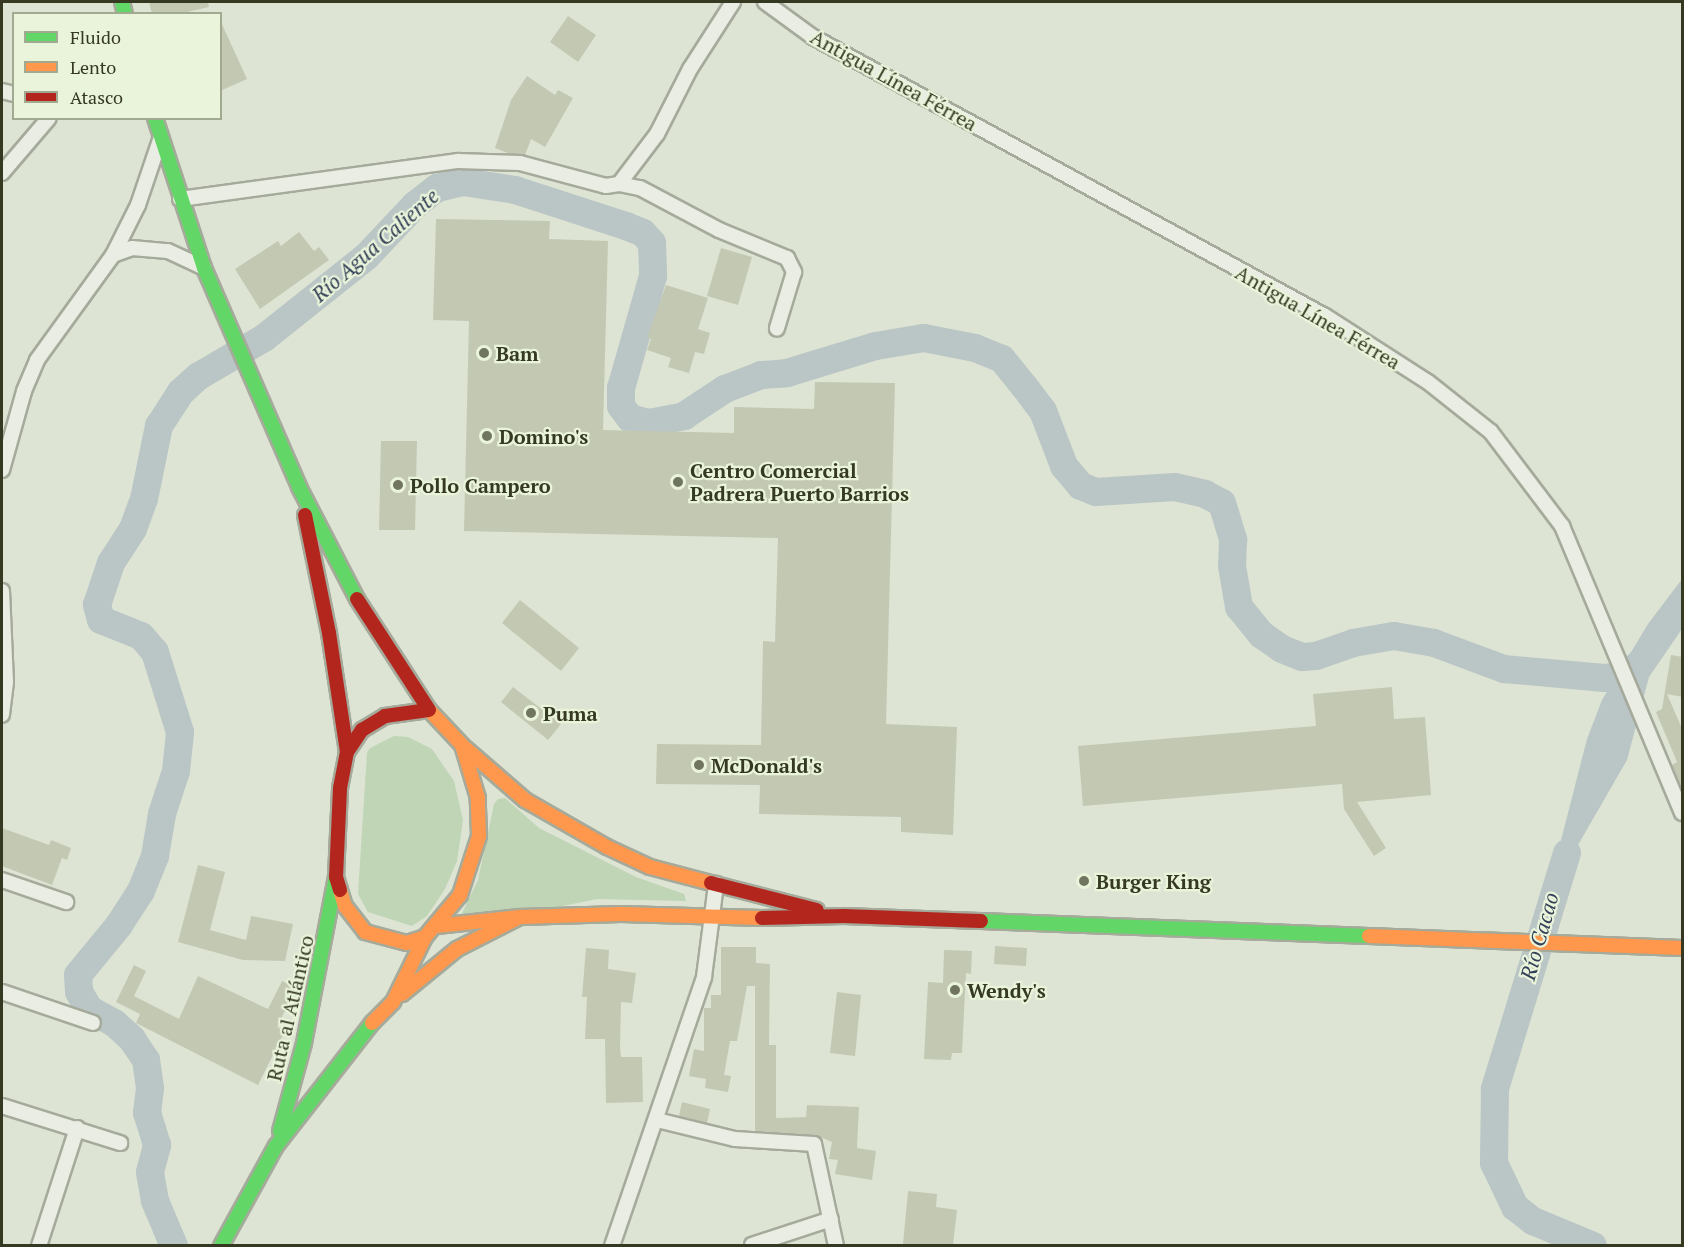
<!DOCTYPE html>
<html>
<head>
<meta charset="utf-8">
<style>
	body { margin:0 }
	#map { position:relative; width:1684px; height:1247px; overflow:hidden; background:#dde4d3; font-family:"PT Serif",serif }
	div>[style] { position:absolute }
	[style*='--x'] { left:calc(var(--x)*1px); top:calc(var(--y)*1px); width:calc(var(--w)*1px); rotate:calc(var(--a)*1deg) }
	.green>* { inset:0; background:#bfd5b6 }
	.water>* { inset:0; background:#bac5c6 }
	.river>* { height:28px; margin:-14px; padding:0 14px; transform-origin:14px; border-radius:14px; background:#bac5c6 }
	.building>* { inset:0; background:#c3c8b3 }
	.roads { filter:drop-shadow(2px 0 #a5aa9b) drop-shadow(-2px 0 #a5aa9b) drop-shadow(0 2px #a5aa9b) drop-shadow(0 -2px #a5aa9b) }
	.street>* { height:14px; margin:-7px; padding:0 7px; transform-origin:7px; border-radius:7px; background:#e9ede3 }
	.fast>* { height:14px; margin:-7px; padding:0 7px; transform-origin:7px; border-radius:7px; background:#63d668 }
	.slow>* { height:14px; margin:-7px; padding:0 7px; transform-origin:7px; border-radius:7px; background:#ff974d }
	.jam>* { height:14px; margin:-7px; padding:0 7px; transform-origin:7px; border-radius:7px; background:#b3261e }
	.dots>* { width:16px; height:16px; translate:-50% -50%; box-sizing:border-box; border:3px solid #e9f4da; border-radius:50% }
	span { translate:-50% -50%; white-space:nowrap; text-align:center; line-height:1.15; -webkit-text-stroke:4.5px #e9f4da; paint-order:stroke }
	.street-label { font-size:20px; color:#353922 }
	.poi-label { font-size:20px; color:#353922; font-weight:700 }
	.left { translate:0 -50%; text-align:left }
	.water-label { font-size:21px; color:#334057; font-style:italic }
	.frame { position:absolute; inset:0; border:3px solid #353922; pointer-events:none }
	.legend { position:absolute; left:12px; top:12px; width:210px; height:108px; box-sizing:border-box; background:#e9f4da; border:2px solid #a1a990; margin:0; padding:8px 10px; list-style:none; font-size:18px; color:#353922 }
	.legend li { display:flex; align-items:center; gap:12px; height:30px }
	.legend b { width:30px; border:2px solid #a1a990 }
</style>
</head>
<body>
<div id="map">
	<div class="green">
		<div style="clip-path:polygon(394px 736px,408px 737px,432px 749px,454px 781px,463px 820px,457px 861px,445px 889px,427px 916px,412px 926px,368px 912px,358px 894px,367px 753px,370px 748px)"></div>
		<div style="clip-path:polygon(505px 798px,539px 828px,636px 877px,684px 894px,686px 901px,597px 899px,455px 928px,478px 880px,494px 804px,498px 799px)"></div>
	</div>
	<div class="water">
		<div style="clip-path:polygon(1682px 579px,1682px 629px,1649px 677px,1627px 760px,1552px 890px,1558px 852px,1587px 739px,1602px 700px,1648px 624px)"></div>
	</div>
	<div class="river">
		<div style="--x:1567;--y:853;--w:247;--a:107"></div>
		<div style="--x:1495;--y:1089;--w:74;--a:90.8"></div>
		<div style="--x:1494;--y:1163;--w:49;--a:64.5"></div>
		<div style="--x:1515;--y:1207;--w:23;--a:38"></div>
		<div style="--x:1533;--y:1221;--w:65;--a:22.6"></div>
		<div style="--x:174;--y:1246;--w:49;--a:-112.9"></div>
		<div style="--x:155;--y:1201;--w:29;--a:-100"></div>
		<div style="--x:150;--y:1172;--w:28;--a:-75"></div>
		<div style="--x:157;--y:1145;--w:34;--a:-107"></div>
		<div style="--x:147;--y:1113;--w:25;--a:-83"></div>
		<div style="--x:150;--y:1088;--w:28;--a:-98"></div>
		<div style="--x:146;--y:1060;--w:25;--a:-124"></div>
		<div style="--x:132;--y:1039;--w:24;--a:-138"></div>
		<div style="--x:114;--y:1023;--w:29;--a:-151"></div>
		<div style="--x:89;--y:1009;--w:20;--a:-120"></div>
		<div style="--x:79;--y:992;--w:17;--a:-93"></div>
		<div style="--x:78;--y:975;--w:65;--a:-50.6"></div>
		<div style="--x:119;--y:925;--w:40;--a:-57.1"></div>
		<div style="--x:141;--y:891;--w:38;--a:-68"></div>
		<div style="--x:155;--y:856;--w:43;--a:-80.5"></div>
		<div style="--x:162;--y:814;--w:45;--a:-72"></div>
		<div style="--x:176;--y:771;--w:39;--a:-84"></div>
		<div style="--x:180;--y:732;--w:84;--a:-107.4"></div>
		<div style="--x:155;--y:652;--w:21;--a:-131"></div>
		<div style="--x:141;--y:636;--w:43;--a:-158.2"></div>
		<div style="--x:101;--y:620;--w:16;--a:-105"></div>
		<div style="--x:97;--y:605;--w:44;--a:-71.6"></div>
		<div style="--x:111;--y:563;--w:40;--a:-57.1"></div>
		<div style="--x:133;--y:529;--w:32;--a:-70"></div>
		<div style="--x:144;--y:499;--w:75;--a:-78.4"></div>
		<div style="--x:159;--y:426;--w:40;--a:-57.1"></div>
		<div style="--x:181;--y:392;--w:24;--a:-42"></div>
		<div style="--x:199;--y:376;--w:75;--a:-30.3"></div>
		<div style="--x:264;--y:338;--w:130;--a:-38.5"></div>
		<div style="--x:366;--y:257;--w:71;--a:-46.7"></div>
		<div style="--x:415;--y:205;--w:28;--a:-38"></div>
		<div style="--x:437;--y:188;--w:27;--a:-13"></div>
		<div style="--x:463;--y:182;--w:53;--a:8.7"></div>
		<div style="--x:515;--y:190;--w:117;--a:18"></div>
		<div style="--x:626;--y:226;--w:18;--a:22"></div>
		<div style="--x:643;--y:233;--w:13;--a:48"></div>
		<div style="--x:652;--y:243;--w:33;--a:88"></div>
		<div style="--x:653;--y:276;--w:116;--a:105.9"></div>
		<div style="--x:621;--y:388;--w:18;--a:90"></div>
		<div style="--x:621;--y:406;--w:15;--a:53"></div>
		<div style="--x:630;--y:418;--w:20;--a:15"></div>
		<div style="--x:649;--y:423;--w:36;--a:-11"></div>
		<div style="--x:684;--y:416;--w:49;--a:-33.4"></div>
		<div style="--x:725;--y:389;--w:39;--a:-21"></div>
		<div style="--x:761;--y:375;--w:26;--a:-4"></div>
		<div style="--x:787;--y:373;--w:93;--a:-16.9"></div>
		<div style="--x:876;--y:346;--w:49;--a:-9.5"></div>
		<div style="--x:924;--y:338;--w:52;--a:11.1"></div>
		<div style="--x:975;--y:348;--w:29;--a:22"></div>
		<div style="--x:1002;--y:359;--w:35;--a:51"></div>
		<div style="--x:1024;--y:386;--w:31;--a:53"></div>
		<div style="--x:1043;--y:411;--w:59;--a:69.1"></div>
		<div style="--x:1064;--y:466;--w:26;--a:50"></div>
		<div style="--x:1081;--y:486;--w:16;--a:22"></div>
		<div style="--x:1096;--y:492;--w:79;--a:-3.6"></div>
		<div style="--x:1175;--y:487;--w:31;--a:13"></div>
		<div style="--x:1205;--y:494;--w:19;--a:28"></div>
		<div style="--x:1222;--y:503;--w:39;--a:73"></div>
		<div style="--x:1233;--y:540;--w:26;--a:92"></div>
		<div style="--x:1232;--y:566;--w:42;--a:80.3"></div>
		<div style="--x:1239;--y:607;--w:36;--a:51"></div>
		<div style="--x:1262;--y:635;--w:24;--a:35"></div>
		<div style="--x:1282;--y:649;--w:22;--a:22"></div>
		<div style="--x:1302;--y:657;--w:14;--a:-4"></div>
		<div style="--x:1316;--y:656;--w:39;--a:-19"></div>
		<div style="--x:1353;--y:643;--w:42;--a:-9.7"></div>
		<div style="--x:1394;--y:636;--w:41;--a:9.9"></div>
		<div style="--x:1434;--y:643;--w:75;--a:20.4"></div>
		<div style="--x:1504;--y:669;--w:101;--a:5.1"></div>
		<div style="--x:1605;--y:678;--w:20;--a:-9"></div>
		<div style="--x:1625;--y:675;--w:20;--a:-37"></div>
	</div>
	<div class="building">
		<div style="clip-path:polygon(149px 2px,208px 2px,209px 7px,178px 14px,152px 14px)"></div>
		<div style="clip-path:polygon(568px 16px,596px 35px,578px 62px,550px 42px)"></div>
		<div style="clip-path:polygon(220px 20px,247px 79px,220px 91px)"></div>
		<div style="clip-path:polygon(527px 76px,555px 95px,558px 90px,573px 98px,545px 147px,531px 139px,525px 155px,511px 154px,495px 148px,511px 100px)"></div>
		<div style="clip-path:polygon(436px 219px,550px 221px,549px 239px,608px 241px,603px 430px,734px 433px,734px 407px,814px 409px,815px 382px,895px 383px,886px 724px,957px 727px,953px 835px,901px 832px,901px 817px,759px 814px,760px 785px,656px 784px,657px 744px,761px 745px,763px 641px,775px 642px,778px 538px,464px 531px,469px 321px,433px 320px)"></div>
		<div style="clip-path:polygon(299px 232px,314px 251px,319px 247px,329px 260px,260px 309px,235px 269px,278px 241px,281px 246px)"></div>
		<div style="clip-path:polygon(721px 248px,752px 257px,738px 305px,707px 296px)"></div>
		<div style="clip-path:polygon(666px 285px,708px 298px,698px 329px,710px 333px,704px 354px,695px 352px,689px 373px,668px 367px,671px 358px,647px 350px,651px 339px,647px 338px)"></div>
		<div style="clip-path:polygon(381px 441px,417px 441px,415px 530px,379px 530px)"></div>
		<div style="clip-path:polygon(520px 600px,579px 648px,561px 671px,502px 623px)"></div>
		<div style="clip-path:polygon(1671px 655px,1683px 657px,1683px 697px,1667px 694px,1683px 731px,1683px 791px,1672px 765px,1677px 762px,1656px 712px,1662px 709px)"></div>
		<div style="clip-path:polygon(513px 687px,561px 724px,548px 740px,501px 702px)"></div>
		<div style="clip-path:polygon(1392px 687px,1394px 719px,1425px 717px,1431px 795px,1357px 802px,1386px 848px,1374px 856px,1344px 809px,1342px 784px,1083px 806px,1078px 746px,1316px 726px,1313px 694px)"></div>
		<div style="clip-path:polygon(2px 828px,49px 845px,51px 840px,71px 848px,67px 860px,62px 858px,52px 885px,2px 866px)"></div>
		<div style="clip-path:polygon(198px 865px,225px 872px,210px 930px,246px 940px,251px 916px,293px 924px,285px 961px,243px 960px,178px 942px)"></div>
		<div style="clip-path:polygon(995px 946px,1027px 948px,1026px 966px,994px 964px)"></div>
		<div style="clip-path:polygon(721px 947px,756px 947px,756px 963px,770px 964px,769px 1045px,776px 1045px,776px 1118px,806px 1117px,807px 1105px,859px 1107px,857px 1148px,876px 1151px,872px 1180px,835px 1174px,838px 1160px,829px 1159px,832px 1142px,815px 1135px,755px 1131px,755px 986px,747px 986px,737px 1041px,730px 1041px,724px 1075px,731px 1076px,728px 1092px,705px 1088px,706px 1079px,689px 1076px,694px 1049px,704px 1051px,704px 1008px,711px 1008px,711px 995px,721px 995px)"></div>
		<div style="clip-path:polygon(586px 948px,609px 950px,608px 969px,636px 973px,632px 1003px,621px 1002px,620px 1047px,621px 1057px,642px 1057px,643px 1102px,606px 1103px,605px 1039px,585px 1039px,587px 997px,582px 997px)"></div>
		<div style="clip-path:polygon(944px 950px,972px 951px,971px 974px,966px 973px,962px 1053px,952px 1053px,951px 1060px,924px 1059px,928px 982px,943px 983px)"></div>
		<div style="clip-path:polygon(134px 965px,146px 971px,134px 996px,179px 1019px,198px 976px,268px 1009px,282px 981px,296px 988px,277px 1027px,285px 1031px,258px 1085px,136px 1023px,140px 1014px,116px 1002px)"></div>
		<div style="clip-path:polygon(837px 992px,861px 995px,855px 1056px,830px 1053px)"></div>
		<div style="clip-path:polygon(682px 1102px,710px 1109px,707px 1123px,679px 1116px)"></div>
		<div style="clip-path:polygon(908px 1191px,937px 1194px,936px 1207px,957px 1210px,953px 1245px,903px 1244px)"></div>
	</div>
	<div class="roads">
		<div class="street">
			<div style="--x:765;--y:2;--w:59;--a:36.1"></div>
			<div style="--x:813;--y:37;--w:583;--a:28.59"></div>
			<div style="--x:1325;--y:316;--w:122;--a:32.7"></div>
			<div style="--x:1428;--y:382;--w:80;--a:38.4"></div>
			<div style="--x:1491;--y:432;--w:118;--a:52.9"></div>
			<div style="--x:1562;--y:526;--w:311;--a:67.3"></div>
			<div style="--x:2;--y:91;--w:12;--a:14"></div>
			<div style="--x:2;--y:173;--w:72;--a:-49.5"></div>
			<div style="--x:619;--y:184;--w:21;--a:11"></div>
			<div style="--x:640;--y:188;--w:89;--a:28"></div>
			<div style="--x:719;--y:230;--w:74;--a:22.4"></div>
			<div style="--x:787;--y:258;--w:16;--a:63"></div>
			<div style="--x:794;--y:272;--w:59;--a:106.9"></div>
			<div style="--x:180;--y:199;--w:281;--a:-7.8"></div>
			<div style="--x:458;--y:161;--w:62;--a:1.8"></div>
			<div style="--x:520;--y:163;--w:89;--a:15"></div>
			<div style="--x:606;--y:186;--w:13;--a:-9"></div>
			<div style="--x:619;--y:184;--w:63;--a:-52.8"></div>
			<div style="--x:657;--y:134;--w:73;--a:-63.1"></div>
			<div style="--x:690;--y:69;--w:80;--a:-57.3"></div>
			<div style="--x:113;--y:255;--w:20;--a:-20"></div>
			<div style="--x:132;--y:248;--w:36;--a:5"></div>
			<div style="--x:168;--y:251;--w:40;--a:25"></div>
			<div style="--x:2;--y:470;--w:82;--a:-74.4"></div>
			<div style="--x:24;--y:391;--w:34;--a:-67"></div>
			<div style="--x:37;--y:360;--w:130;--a:-54.1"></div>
			<div style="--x:113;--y:255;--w:56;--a:-63.4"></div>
			<div style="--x:138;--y:205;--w:72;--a:-71.3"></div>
			<div style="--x:2;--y:591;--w:91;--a:87.5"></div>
			<div style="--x:6;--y:682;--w:33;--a:97"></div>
			<div style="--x:2;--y:880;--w:68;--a:19"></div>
			<div style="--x:2;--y:992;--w:96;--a:18.8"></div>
			<div style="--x:2;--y:1106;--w:124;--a:17.4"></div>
			<div style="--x:657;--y:1120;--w:80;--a:13.7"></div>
			<div style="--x:735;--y:1139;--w:79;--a:3.6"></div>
			<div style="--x:814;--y:1144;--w:104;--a:77.8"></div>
			<div style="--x:752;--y:1245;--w:83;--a:-18.2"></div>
			<div style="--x:39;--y:1246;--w:124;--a:-72.1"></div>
			<div style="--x:612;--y:1246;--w:284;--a:-71.1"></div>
			<div style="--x:704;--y:977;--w:94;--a:-82.6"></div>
		</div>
		<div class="fast">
			<div style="--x:122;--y:2;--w:12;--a:76"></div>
			<div style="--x:155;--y:118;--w:158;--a:71.9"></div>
			<div style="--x:204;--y:268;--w:239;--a:66.5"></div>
			<div style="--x:299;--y:487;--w:126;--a:62.6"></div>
			<div style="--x:981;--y:921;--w:388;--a:2.2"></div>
			<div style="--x:280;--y:1131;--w:91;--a:-74.7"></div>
			<div style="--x:304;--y:1043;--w:169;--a:-79.1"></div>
			<div style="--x:221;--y:1246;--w:114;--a:-61.2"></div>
			<div style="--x:276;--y:1146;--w:156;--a:-52"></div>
		</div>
		<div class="slow">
			<div style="--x:464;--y:747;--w:81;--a:41"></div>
			<div style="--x:525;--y:800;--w:95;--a:29.8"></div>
			<div style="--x:607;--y:847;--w:47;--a:24.9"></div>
			<div style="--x:650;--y:867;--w:63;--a:14.7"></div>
			<div style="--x:340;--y:890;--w:17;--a:73"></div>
			<div style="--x:345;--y:906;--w:33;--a:52"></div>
			<div style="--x:365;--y:932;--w:43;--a:14.7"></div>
			<div style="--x:407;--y:943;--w:19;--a:-18"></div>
			<div style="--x:425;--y:937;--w:55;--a:-50.2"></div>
			<div style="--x:460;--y:895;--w:62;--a:-72.1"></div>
			<div style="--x:479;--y:836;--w:38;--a:-92"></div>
			<div style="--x:478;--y:798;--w:55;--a:-106.8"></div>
			<div style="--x:462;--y:745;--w:48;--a:-133.3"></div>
			<div style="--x:437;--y:926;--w:83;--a:-6.2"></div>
			<div style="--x:520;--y:917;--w:101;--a:-1.7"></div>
			<div style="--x:621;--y:914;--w:141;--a:1.6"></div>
			<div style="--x:1369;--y:936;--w:313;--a:2.2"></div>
			<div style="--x:402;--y:994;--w:71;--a:-39.3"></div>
			<div style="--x:457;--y:949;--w:71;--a:-26.9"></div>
			<div style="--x:372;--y:1023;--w:30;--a:-45"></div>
			<div style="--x:393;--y:1002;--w:72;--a:-63.8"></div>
		</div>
		<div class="jam">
			<div style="--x:305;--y:515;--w:120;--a:78.5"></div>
			<div style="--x:329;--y:633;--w:120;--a:81.4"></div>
			<div style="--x:357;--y:599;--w:132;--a:57"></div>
			<div style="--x:711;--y:883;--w:109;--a:14.3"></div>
			<div style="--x:340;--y:890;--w:14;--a:-107"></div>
			<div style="--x:336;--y:877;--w:89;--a:-87.4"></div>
			<div style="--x:340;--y:788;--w:37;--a:-79"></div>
			<div style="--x:347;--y:752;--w:27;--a:-56"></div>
			<div style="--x:362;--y:730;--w:27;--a:-31"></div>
			<div style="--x:385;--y:716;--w:44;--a:-7.8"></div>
			<div style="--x:762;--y:918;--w:82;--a:-1.4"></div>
			<div style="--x:844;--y:916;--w:137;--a:2.1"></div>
		</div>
	</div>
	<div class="dots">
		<div style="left:484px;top:353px;background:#707560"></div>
		<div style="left:487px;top:436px;background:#707560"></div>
		<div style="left:678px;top:482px;background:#707560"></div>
		<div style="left:398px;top:485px;background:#707560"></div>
		<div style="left:531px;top:713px;background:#707560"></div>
		<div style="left:699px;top:765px;background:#707560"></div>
		<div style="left:1084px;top:881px;background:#707560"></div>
		<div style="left:955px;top:990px;background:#707560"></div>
	</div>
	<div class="street-label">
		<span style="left:894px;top:80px;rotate:29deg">Antigua Línea Férrea</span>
		<span style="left:1318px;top:317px;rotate:30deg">Antigua Línea Férrea</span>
		<span style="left:290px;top:1008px;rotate:-77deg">Ruta al Atlántico</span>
	</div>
	<div class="poi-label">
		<span class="left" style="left:496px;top:353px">Bam</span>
		<span class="left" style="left:499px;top:436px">Domino's</span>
		<span class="left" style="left:690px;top:482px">Centro Comercial<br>Padrera Puerto Barrios</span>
		<span class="left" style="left:410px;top:485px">Pollo Campero</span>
		<span class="left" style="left:543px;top:713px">Puma</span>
		<span class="left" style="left:711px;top:765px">McDonald's</span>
		<span class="left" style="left:1096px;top:881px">Burger King</span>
		<span class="left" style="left:967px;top:990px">Wendy's</span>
	</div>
	<div class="water-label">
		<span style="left:375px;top:245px;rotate:-41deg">Río Agua Caliente</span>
		<span style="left:1539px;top:936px;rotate:-74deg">Río Cacao</span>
	</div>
	<div class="frame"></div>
	<ul class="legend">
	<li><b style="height:8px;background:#63d668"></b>Fluido</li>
	<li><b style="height:8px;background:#ff974d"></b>Lento</li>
	<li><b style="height:8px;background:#b3261e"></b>Atasco</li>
	</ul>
</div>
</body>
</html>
